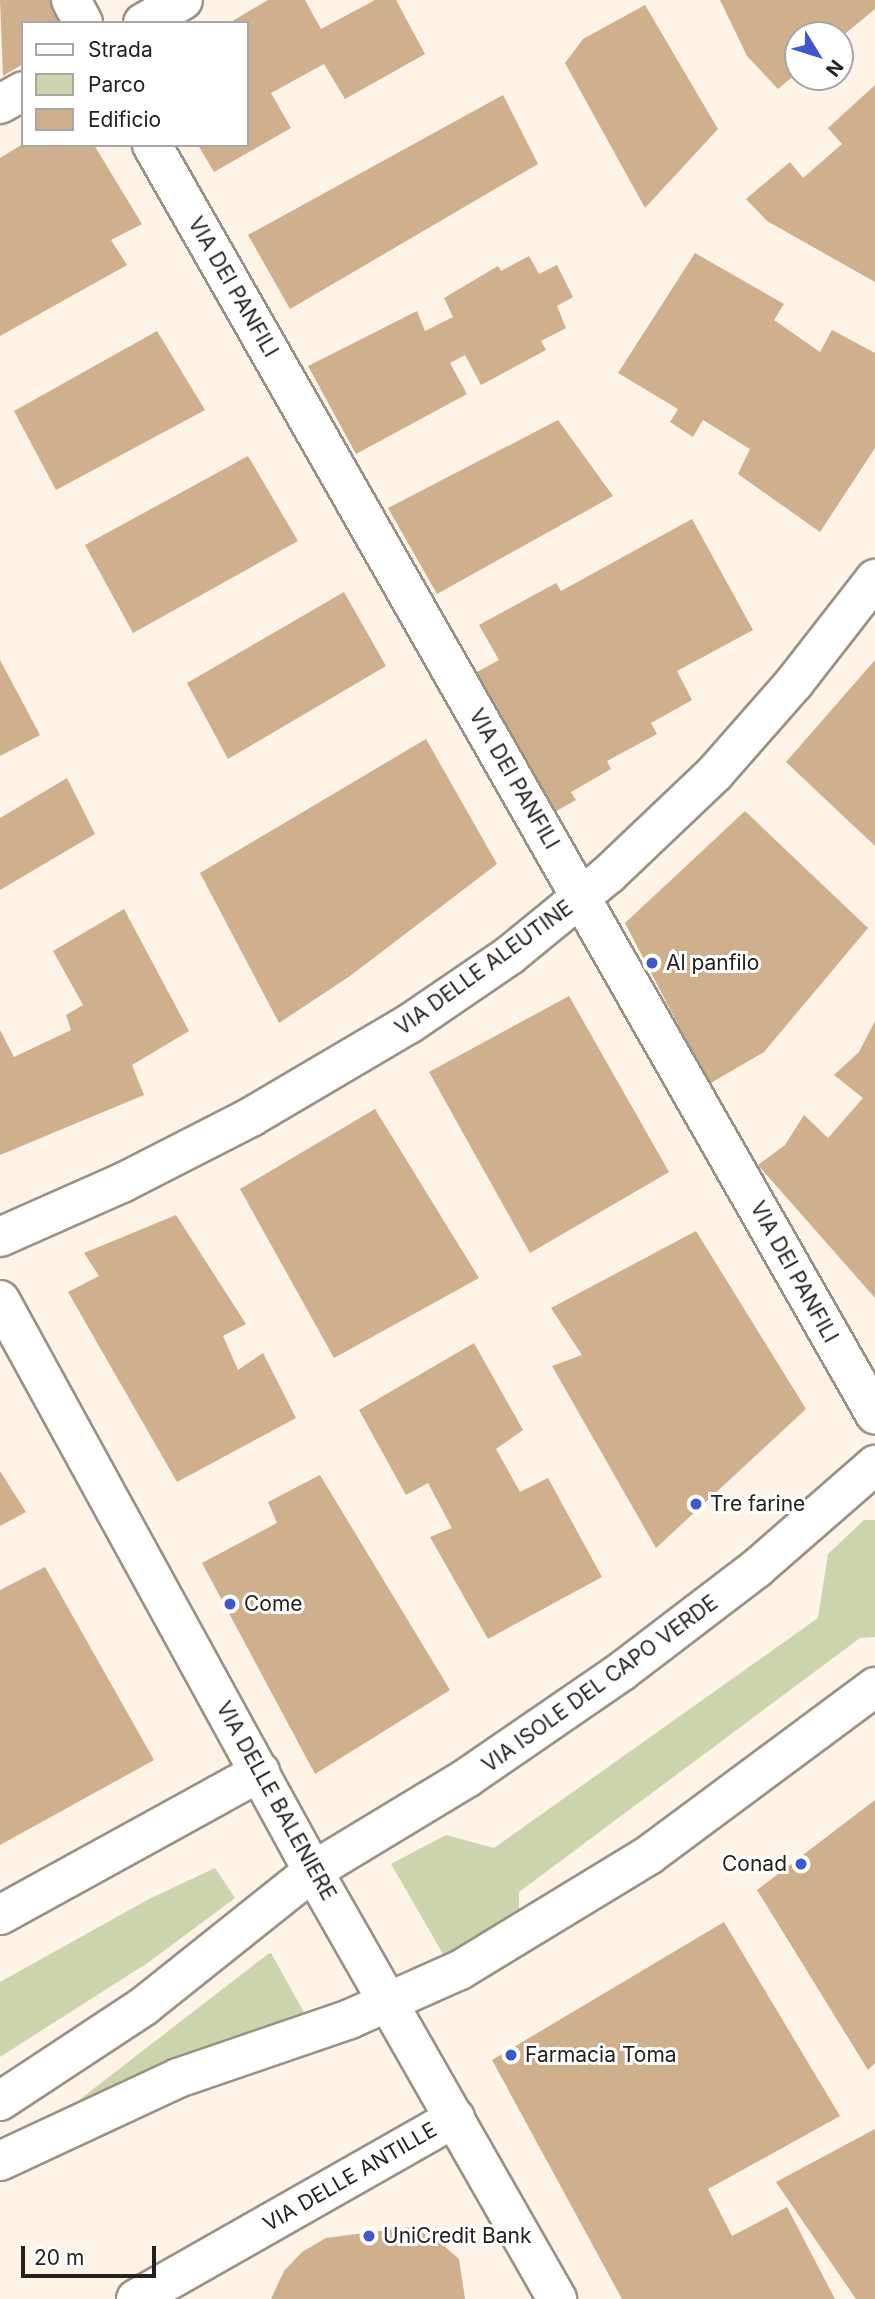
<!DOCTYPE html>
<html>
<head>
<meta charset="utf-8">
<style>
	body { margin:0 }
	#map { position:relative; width:875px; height:2299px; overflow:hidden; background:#fdf3e6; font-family:Inter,sans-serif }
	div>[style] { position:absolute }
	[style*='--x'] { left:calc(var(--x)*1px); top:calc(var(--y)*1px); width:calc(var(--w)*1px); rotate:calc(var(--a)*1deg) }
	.green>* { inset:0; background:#ccd4ad }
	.building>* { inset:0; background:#cfaf8c }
	.roads { filter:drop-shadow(2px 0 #9b9286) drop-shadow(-2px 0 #9b9286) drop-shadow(0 2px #9b9286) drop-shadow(0 -2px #9b9286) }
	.street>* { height:38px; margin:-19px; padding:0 19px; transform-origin:19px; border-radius:19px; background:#fff }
	.secondary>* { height:38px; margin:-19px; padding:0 19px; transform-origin:19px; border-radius:19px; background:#fff }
	.dots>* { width:19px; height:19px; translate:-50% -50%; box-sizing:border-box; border:4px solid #fff; border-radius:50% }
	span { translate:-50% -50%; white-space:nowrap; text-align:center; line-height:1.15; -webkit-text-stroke:6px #fff; paint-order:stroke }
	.street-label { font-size:21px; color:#25221d }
	.poi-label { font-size:21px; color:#25221d }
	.left { translate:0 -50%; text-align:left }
	.right { translate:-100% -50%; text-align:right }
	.legend { position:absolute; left:21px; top:21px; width:228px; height:126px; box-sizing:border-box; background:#fff; border:2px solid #a8a7a5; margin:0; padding:9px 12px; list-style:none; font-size:21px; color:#25221d }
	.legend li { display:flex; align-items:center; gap:14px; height:35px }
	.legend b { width:35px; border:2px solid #a8a7a5 }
	.north { position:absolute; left:784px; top:21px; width:70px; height:70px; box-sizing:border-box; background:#fff; border:2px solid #a8a7a5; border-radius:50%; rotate:128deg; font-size:19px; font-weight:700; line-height:28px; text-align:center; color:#25221d }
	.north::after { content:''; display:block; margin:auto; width:24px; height:32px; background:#3f59cc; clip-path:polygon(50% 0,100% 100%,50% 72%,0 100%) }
	.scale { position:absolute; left:21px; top:2246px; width:135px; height:32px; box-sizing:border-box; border:4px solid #25221d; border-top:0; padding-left:9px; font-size:21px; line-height:24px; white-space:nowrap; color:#25221d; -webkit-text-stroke:5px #fff; paint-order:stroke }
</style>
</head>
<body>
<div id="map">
	<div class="green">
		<div style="clip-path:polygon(864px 1520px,875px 1520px,875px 1637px,860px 1638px,519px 1892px,519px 1923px,447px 1961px,391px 1864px,446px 1835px,494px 1848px,818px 1618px,828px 1554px)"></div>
		<div style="clip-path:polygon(215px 1868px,235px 1898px,149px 1962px,0 2057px,0 1982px,149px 1899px)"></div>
		<div style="clip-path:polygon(271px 1953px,306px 2016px,79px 2100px,268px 1954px)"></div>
	</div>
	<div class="building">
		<div style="clip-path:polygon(0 0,54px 0,67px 23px,23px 23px,23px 64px,3px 76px)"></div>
		<div style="clip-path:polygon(268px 0,305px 0,321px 29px,375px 0,396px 0,425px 54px,345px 99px,324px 64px,271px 93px,291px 128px,214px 172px,198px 145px,247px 145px,247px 23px,229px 23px)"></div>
		<div style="clip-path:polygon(720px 0,875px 0,875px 9px,840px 38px,798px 35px,798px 72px,778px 89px,747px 56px)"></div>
		<div style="clip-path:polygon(645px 5px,718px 129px,645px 208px,565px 63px,583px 39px)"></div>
		<div style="clip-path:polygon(875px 85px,875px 282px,767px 221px,746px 199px,790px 162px,803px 178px,842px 144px,828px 128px)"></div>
		<div style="clip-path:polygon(503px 95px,538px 164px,290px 309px,248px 235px)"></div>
		<div style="clip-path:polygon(23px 144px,94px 145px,142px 224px,111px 240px,127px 265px,0 336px,0 158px)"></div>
		<div style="clip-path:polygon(695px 253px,784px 304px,774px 320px,820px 352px,832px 330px,875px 353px,875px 448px,820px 532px,738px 474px,750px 449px,703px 420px,693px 437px,670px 422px,678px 409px,618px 373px)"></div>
		<div style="clip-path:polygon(529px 256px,539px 274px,557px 265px,573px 297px,557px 306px,566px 328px,541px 341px,546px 350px,481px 385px,465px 355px,450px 363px,467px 394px,356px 454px,308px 366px,417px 311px,425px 331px,453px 317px,444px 298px,498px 266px,501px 271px)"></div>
		<div style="clip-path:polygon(157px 331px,205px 410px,56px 490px,14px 411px)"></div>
		<div style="clip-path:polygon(558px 420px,613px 496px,437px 594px,388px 508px)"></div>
		<div style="clip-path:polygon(248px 456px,298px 541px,133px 633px,85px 545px)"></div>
		<div style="clip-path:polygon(692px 519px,753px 630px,677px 671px,692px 700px,651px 723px,657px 734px,607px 761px,611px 769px,571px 792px,576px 800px,553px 813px,477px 672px,499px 660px,479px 625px,556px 583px,561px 591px)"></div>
		<div style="clip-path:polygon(344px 592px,386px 666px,228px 759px,187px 683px)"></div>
		<div style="clip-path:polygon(0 660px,40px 735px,0 756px)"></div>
		<div style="clip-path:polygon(875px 660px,875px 846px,786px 762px)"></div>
		<div style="clip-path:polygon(426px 739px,497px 864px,350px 976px,279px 1023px,200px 873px)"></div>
		<div style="clip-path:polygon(67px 778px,95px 834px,0 890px,0 818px)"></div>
		<div style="clip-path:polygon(745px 811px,868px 928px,764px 1052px,709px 1084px,625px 923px)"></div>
		<div style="clip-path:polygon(124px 909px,189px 1031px,132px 1065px,144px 1095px,0 1155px,0 1030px,14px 1057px,71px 1030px,66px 1015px,83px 1005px,53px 951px)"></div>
		<div style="clip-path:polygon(569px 996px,669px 1172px,530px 1253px,429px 1072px)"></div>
		<div style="clip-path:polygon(875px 1021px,875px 1298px,758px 1165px,785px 1145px,804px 1115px,828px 1138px,863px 1098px,834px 1075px,859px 1052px)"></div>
		<div style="clip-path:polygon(375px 1109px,479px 1278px,334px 1358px,240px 1189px)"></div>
		<div style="clip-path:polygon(176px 1215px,246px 1324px,223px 1336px,238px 1370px,263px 1353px,296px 1418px,177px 1482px,68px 1292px,99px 1276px,84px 1253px)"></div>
		<div style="clip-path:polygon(696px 1231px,806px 1409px,656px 1548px,552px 1366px,582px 1355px,551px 1308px)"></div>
		<div style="clip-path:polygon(474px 1343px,523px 1430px,496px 1449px,520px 1492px,548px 1478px,602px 1577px,488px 1639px,430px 1537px,452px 1528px,428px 1483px,406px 1495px,359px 1410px)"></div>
		<div style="clip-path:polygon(0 1471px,26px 1512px,0 1526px)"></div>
		<div style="clip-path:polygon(320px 1475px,450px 1690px,315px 1774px,202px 1563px,277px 1523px,268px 1502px)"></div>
		<div style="clip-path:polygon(45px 1567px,154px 1760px,0 1845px,0 1590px)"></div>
		<div style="clip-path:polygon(875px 1800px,875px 2063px,868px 2070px,757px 1890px)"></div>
		<div style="clip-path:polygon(724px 1922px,840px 2116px,708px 2189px,732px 2236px,787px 2207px,835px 2299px,622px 2299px,492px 2060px)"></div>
		<div style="clip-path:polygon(875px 2129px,875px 2299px,856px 2299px,776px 2182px)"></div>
		<div style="clip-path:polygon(411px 2227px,436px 2239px,459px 2259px,465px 2299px,271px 2299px,284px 2271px,302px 2252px,326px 2238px)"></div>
	</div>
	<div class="roads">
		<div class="street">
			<div style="--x:71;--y:0;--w:26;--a:62"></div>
			<div style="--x:143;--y:23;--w:46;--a:-29.9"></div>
			<div style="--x:0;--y:104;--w:26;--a:-29"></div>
			<div style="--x:152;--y:145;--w:1461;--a:60.33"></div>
			<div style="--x:0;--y:1237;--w:133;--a:-23.9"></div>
			<div style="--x:122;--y:1183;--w:145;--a:-27.1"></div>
			<div style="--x:251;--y:1117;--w:183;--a:-30.5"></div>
			<div style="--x:409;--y:1024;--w:122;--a:-34.3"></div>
			<div style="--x:510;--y:955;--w:128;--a:-39.3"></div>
			<div style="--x:609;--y:874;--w:146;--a:-43.6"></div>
			<div style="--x:715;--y:773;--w:120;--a:-48.7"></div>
			<div style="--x:794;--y:683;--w:132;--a:-52.1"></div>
			<div style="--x:0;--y:1300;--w:651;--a:61.27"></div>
			<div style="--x:313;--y:1871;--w:493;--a:60.3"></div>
			<div style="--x:0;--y:1915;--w:297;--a:-28.8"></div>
			<div style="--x:136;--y:2299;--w:367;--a:-29.6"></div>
		</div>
		<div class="secondary">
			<div style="--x:0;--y:2101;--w:173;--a:-33.4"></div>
			<div style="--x:144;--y:2006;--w:216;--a:-38.6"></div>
			<div style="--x:313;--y:1871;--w:181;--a:-31.2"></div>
			<div style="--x:468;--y:1777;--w:187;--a:-34.5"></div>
			<div style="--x:622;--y:1671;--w:170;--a:-37.3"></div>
			<div style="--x:757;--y:1568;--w:157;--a:-41.1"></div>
			<div style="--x:0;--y:2161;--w:196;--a:-25"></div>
			<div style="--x:178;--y:2078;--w:182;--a:-18.9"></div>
			<div style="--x:350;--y:2019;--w:120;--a:-24"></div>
			<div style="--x:460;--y:1970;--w:221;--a:-31.3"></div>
			<div style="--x:649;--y:1855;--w:282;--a:-36.6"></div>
		</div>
	</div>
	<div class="dots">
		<div style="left:652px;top:963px;background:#3f59cc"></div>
		<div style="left:696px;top:1504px;background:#3f59cc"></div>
		<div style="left:230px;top:1604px;background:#3f59cc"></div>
		<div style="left:801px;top:1864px;background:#3f59cc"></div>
		<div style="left:511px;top:2055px;background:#3f59cc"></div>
		<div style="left:369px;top:2236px;background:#3f59cc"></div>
	</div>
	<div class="street-label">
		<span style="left:233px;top:287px;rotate:60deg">VIA DEI PANFILI</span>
		<span style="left:514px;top:779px;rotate:60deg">VIA DEI PANFILI</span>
		<span style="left:484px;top:968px;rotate:-36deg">VIA DELLE ALEUTINE</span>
		<span style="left:794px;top:1272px;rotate:61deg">VIA DEI PANFILI</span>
		<span style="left:600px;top:1684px;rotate:-36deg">VIA ISOLE DEL CAPO VERDE</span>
		<span style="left:276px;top:1801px;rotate:61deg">VIA DELLE BALENIERE</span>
		<span style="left:350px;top:2177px;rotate:-30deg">VIA DELLE ANTILLE</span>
	</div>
	<div class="poi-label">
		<span class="left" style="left:666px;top:963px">Al panfilo</span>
		<span class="left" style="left:710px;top:1504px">Tre farine</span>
		<span class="left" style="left:244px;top:1604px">Come</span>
		<span class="right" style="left:787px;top:1864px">Conad</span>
		<span class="left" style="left:525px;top:2055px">Farmacia Toma</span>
		<span class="left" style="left:383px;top:2236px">UniCredit Bank</span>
	</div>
	<ul class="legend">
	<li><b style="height:9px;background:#fff"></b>Strada</li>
	<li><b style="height:19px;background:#ccd4ad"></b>Parco</li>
	<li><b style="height:19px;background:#cfaf8c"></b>Edificio</li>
	</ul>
	<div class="north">N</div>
	<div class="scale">20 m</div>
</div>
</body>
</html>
